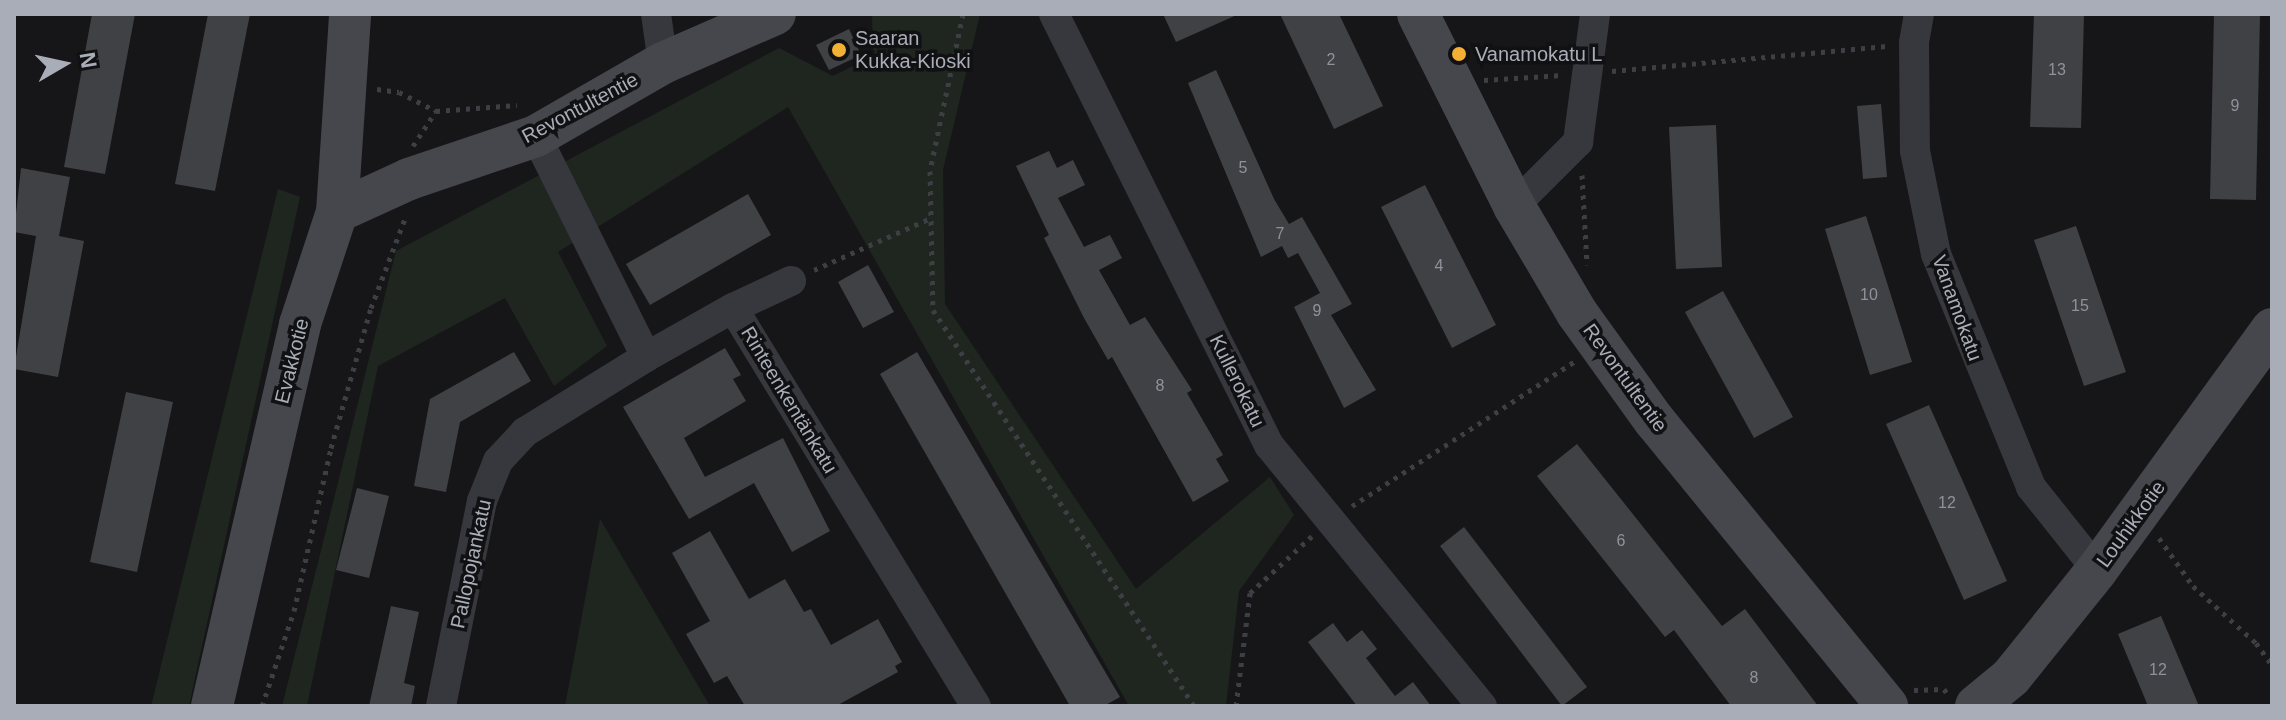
<!DOCTYPE html>
<html>
<head>
<meta charset="utf-8">
<style>
	body { margin:0 }
	#map { position:relative; width:2286px; height:720px; overflow:hidden; background:#161618; font-family:Arial,sans-serif }
	div>[style] { position:absolute }
	[style*='--x'] { left:calc(var(--x)*1px); top:calc(var(--y)*1px); width:calc(var(--w)*1px); rotate:calc(var(--a)*1deg) }
	.green>* { inset:0; background:#1e261f }
	.building>* { inset:0; background:#404145 }
	.path>* { height:5px; margin-top:-2.5px; transform-origin:0; background:repeating-linear-gradient(90deg,#3d3f44 0 4px,transparent 0 10px) }
	.street>* { height:30px; margin:-15px; padding:0 15px; transform-origin:15px; border-radius:15px; background:#37383d }
	.secondary>* { height:42px; margin:-21px; padding:0 21px; transform-origin:21px; border-radius:21px; background:#45474d }
	.dots>* { width:22px; height:22px; translate:-50% -50%; box-sizing:border-box; border:4px solid #111113; border-radius:50% }
	span { translate:-50% -50%; white-space:nowrap; text-align:center; line-height:1.15; -webkit-text-stroke:7px #111113; paint-order:stroke }
	.number-label { font-size:16px; color:#8e929b }
	.number-label span { -webkit-text-stroke-width:0 }
	.poi-label { font-size:20px; color:#a8adb8 }
	.left { translate:0 -50%; text-align:left }
	.street-label { font-size:20px; color:#a8adb8 }
	.frame { position:absolute; inset:0; border:16px solid #a8adb8; pointer-events:none }
	.north { position:absolute; left:24px; top:24px; width:80px; height:80px; -webkit-text-stroke:6px #111113; paint-order:stroke; rotate:81deg; font-size:22px; font-weight:700; line-height:32px; text-align:center; color:#a8adb8 }
	.north::after { content:''; display:block; margin:auto; width:28px; height:36px; background:#a8adb8; clip-path:polygon(50% 0,100% 100%,50% 72%,0 100%) }
</style>
</head>
<body>
<div id="map">
	<div class="green">
		<div style="clip-path:polygon(872px 14px,980px 14px,943px 170px,945px 304px,1136px 589px,1270px 477px,1294px 515px,1239px 591px,1226px 706px,1129px 706px,788px 107px,558px 252px,607px 346px,554px 386px,505px 298px,378px 366px,307px 706px,282px 706px,396px 251px,779px 48px,833px 76px,873px 56px)"></div>
		<div style="clip-path:polygon(278px 189px,300px 197px,189px 706px,151px 706px)"></div>
		<div style="clip-path:polygon(600px 519px,710px 706px,565px 706px)"></div>
	</div>
	<div class="building">
		<div style="clip-path:polygon(92px 14px,135px 14px,105px 174px,64px 167px)"></div>
		<div style="clip-path:polygon(208px 14px,250px 14px,215px 191px,175px 184px)"></div>
		<div style="clip-path:polygon(1163px 14px,1239px 14px,1176px 42px)"></div>
		<div style="clip-path:polygon(1280px 14px,1339px 14px,1383px 106px,1334px 129px)"></div>
		<div style="clip-path:polygon(2034px 14px,2084px 14px,2081px 128px,2030px 127px)"></div>
		<div style="clip-path:polygon(2214px 14px,2260px 14px,2256px 200px,2210px 199px)"></div>
		<div style="clip-path:polygon(849px 29px,861px 55px,829px 70px,816px 45px)"></div>
		<div style="clip-path:polygon(1216px 70px,1274px 199px,1289px 224px,1302px 217px,1352px 304px,1331px 315px,1376px 390px,1344px 408px,1294px 307px,1320px 293px,1298px 253px,1288px 258px,1282px 246px,1261px 257px,1188px 83px)"></div>
		<div style="clip-path:polygon(1881px 104px,1887px 177px,1863px 179px,1857px 106px)"></div>
		<div style="clip-path:polygon(1716px 125px,1722px 267px,1676px 269px,1669px 127px)"></div>
		<div style="clip-path:polygon(1049px 151px,1057px 168px,1073px 160px,1085px 185px,1058px 198px,1084px 247px,1110px 235px,1122px 258px,1099px 270px,1130px 325px,1145px 317px,1192px 390px,1187px 393px,1223px 455px,1216px 459px,1229px 481px,1193px 502px,1112px 357px,1108px 360px,1084px 318px,1044px 238px,1049px 235px,1016px 166px)"></div>
		<div style="clip-path:polygon(21px 168px,70px 177px,59px 236px,84px 241px,58px 377px,14px 369px,36px 236px,14px 232px)"></div>
		<div style="clip-path:polygon(1425px 185px,1496px 325px,1452px 348px,1381px 207px)"></div>
		<div style="clip-path:polygon(748px 194px,771px 235px,650px 305px,626px 264px)"></div>
		<div style="clip-path:polygon(1866px 216px,1912px 362px,1870px 375px,1825px 229px)"></div>
		<div style="clip-path:polygon(2076px 226px,2126px 372px,2084px 386px,2034px 240px)"></div>
		<div style="clip-path:polygon(868px 265px,894px 312px,863px 328px,838px 282px)"></div>
		<div style="clip-path:polygon(1723px 291px,1793px 417px,1754px 438px,1685px 312px)"></div>
		<div style="clip-path:polygon(725px 348px,741px 375px,733px 379px,746px 401px,684px 438px,705px 477px,783px 438px,830px 531px,792px 552px,754px 483px,689px 519px,623px 407px)"></div>
		<div style="clip-path:polygon(514px 352px,531px 381px,460px 422px,446px 492px,414px 486px,430px 399px)"></div>
		<div style="clip-path:polygon(917px 352px,1120px 697px,1104px 706px,1070px 706px,880px 374px)"></div>
		<div style="clip-path:polygon(126px 392px,173px 402px,137px 572px,90px 562px)"></div>
		<div style="clip-path:polygon(1929px 405px,2007px 581px,1964px 600px,1886px 424px)"></div>
		<div style="clip-path:polygon(1577px 444px,1722px 626px,1745px 609px,1818px 706px,1731px 706px,1674px 630px,1665px 637px,1537px 476px)"></div>
		<div style="clip-path:polygon(357px 488px,389px 496px,369px 578px,336px 570px)"></div>
		<div style="clip-path:polygon(1464px 527px,1587px 687px,1562px 706px,1440px 546px)"></div>
		<div style="clip-path:polygon(710px 531px,749px 599px,785px 579px,804px 612px,811px 609px,831px 645px,878px 619px,902px 662px,895px 666px,898px 672px,836px 706px,745px 706px,727px 676px,714px 683px,686px 634px,710px 621px,672px 553px)"></div>
		<div style="clip-path:polygon(391px 606px,419px 612px,404px 683px,415px 686px,411px 706px,369px 706px)"></div>
		<div style="clip-path:polygon(2161px 616px,2199px 706px,2148px 706px,2118px 634px)"></div>
		<div style="clip-path:polygon(1333px 623px,1347px 642px,1362px 630px,1377px 649px,1366px 658px,1395px 696px,1413px 682px,1431px 706px,1357px 706px,1308px 642px)"></div>
	</div>
	<div class="path">
		<div style="--x:963;--y:14;--w:160;--a:101.9"></div>
		<div style="--x:930;--y:171;--w:139;--a:88.8"></div>
		<div style="--x:933;--y:310;--w:474;--a:56.6"></div>
		<div style="--x:1612;--y:71;--w:278;--a:-5.2"></div>
		<div style="--x:1484;--y:80;--w:78;--a:-3.7"></div>
		<div style="--x:377;--y:89;--w:22;--a:8"></div>
		<div style="--x:399;--y:92;--w:42;--a:27.2"></div>
		<div style="--x:436;--y:111;--w:81;--a:-4.2"></div>
		<div style="--x:413;--y:146;--w:42;--a:-56.7"></div>
		<div style="--x:1582;--y:175;--w:90;--a:86.8"></div>
		<div style="--x:814;--y:270;--w:128;--a:-24"></div>
		<div style="--x:1352;--y:506;--w:266;--a:-33"></div>
		<div style="--x:2159;--y:538;--w:59;--a:54.7"></div>
		<div style="--x:2193;--y:586;--w:85;--a:42.1"></div>
		<div style="--x:2256;--y:643;--w:27;--a:54"></div>
		<div style="--x:1914;--y:690;--w:30;--a:-2"></div>
		<div style="--x:1944;--y:689;--w:7;--a:56"></div>
		<div style="--x:262;--y:706;--w:100;--a:-71.4"></div>
		<div style="--x:294;--y:611;--w:167;--a:-77.2"></div>
		<div style="--x:331;--y:448;--w:146;--a:-74.1"></div>
		<div style="--x:371;--y:308;--w:98;--a:-69.2"></div>
		<div style="--x:1236;--y:706;--w:114;--a:-82.9"></div>
		<div style="--x:1250;--y:593;--w:84;--a:-42.6"></div>
	</div>
	<div class="street">
		<div style="--x:656;--y:14;--w:49;--a:81.9"></div>
		<div style="--x:1054;--y:14;--w:482;--a:63.5"></div>
		<div style="--x:1269;--y:445;--w:337;--a:50.8"></div>
		<div style="--x:1919;--y:14;--w:29;--a:100"></div>
		<div style="--x:1914;--y:43;--w:108;--a:89.5"></div>
		<div style="--x:1915;--y:151;--w:105;--a:78.5"></div>
		<div style="--x:1936;--y:254;--w:252;--a:67.8"></div>
		<div style="--x:2031;--y:487;--w:106;--a:51.5"></div>
		<div style="--x:536;--y:136;--w:247;--a:63.5"></div>
		<div style="--x:646;--y:357;--w:100;--a:-29.4"></div>
		<div style="--x:733;--y:308;--w:466;--a:58.6"></div>
		<div style="--x:1514;--y:206;--w:91;--a:-45"></div>
		<div style="--x:1578;--y:142;--w:129;--a:-82.4"></div>
		<div style="--x:733;--y:308;--w:64;--a:-25"></div>
		<div style="--x:441;--y:706;--w:209;--a:-78.7"></div>
		<div style="--x:482;--y:501;--w:43;--a:-68.2"></div>
		<div style="--x:498;--y:461;--w:40;--a:-47"></div>
		<div style="--x:525;--y:432;--w:142;--a:-31.8"></div>
	</div>
	<div class="secondary">
		<div style="--x:1418;--y:14;--w:215;--a:63.4"></div>
		<div style="--x:1514;--y:206;--w:124;--a:59.5"></div>
		<div style="--x:1577;--y:313;--w:132;--a:54.3"></div>
		<div style="--x:1654;--y:420;--w:369;--a:50.8"></div>
		<div style="--x:337;--y:212;--w:79;--a:-24.6"></div>
		<div style="--x:409;--y:179;--w:134;--a:-18.7"></div>
		<div style="--x:536;--y:136;--w:146;--a:-29.9"></div>
		<div style="--x:663;--y:63;--w:122;--a:-23.6"></div>
		<div style="--x:212;--y:706;--w:392;--a:-77"></div>
		<div style="--x:300;--y:324;--w:118;--a:-71.7"></div>
		<div style="--x:337;--y:212;--w:198;--a:-86.2"></div>
		<div style="--x:1976;--y:706;--w:45;--a:-39.6"></div>
		<div style="--x:2011;--y:677;--w:137;--a:-51.2"></div>
		<div style="--x:2097;--y:570;--w:298;--a:-54"></div>
	</div>
	<div class="dots">
		<div style="left:839px;top:50px;background:#f2b134"></div>
		<div style="left:1459px;top:54px;background:#f2b134"></div>
	</div>
	<div class="number-label">
		<span style="left:1331px;top:60px">2</span>
		<span style="left:2057px;top:70px">13</span>
		<span style="left:2235px;top:106px">9</span>
		<span style="left:1243px;top:168px">5</span>
		<span style="left:1280px;top:234px">7</span>
		<span style="left:1439px;top:266px">4</span>
		<span style="left:1869px;top:295px">10</span>
		<span style="left:2080px;top:306px">15</span>
		<span style="left:1317px;top:311px">9</span>
		<span style="left:1160px;top:386px">8</span>
		<span style="left:1947px;top:503px">12</span>
		<span style="left:1621px;top:541px">6</span>
		<span style="left:2158px;top:670px">12</span>
		<span style="left:1754px;top:678px">8</span>
	</div>
	<div class="poi-label">
		<span class="left" style="left:855px;top:50px">Saaran<br>Kukka-Kioski</span>
		<span class="left" style="left:1475px;top:54px">Vanamokatu L</span>
	</div>
	<div class="street-label">
		<span style="left:580px;top:108px;rotate:-28deg">Revontultentie</span>
		<span style="left:1957px;top:308px;rotate:70deg">Vanamokatu</span>
		<span style="left:292px;top:361px;rotate:-76deg">Evakkotie</span>
		<span style="left:1625px;top:378px;rotate:54deg">Revontultentie</span>
		<span style="left:1237px;top:381px;rotate:64deg">Kullerokatu</span>
		<span style="left:789px;top:400px;rotate:59deg">Rinteenkentänkatu</span>
		<span style="left:2131px;top:524px;rotate:-54deg">Louhikkotie</span>
		<span style="left:471px;top:564px;rotate:-78deg">Pallopojankatu</span>
	</div>
	<div class="frame"></div>
	<div class="north">N</div>
</div>
</body>
</html>
